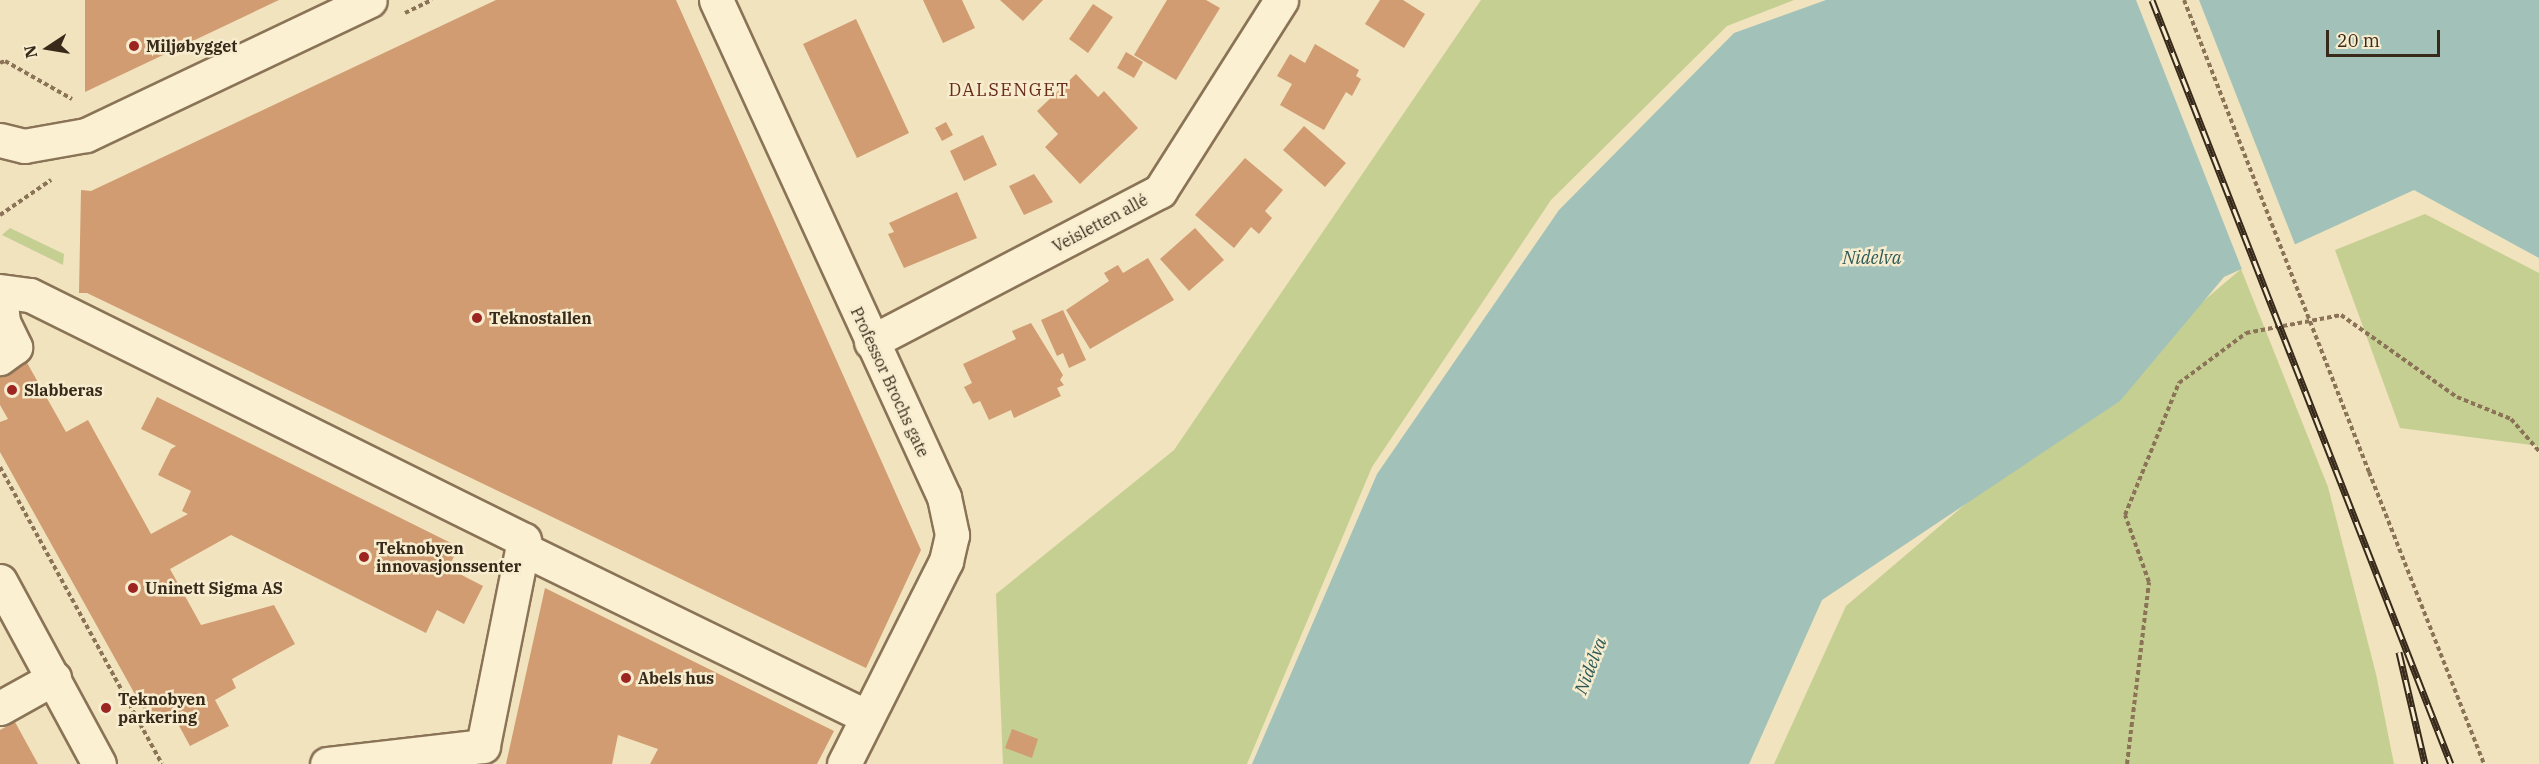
<!DOCTYPE html>
<html>
<head>
<meta charset="utf-8">
<style>
	body { margin:0 }
	#map { position:relative; width:2539px; height:764px; overflow:hidden; background:#f0e3be; font-family:"IBM Plex Serif",serif }
	div>[style] { position:absolute }
	[style*='--x'] { left:calc(var(--x)*1px); top:calc(var(--y)*1px); width:calc(var(--w)*1px); rotate:calc(var(--a)*1deg) }
	.green>* { inset:0; background:#c6cf92 }
	.water>* { inset:0; background:#a2c2b9 }
	.pier>* { inset:0; background:#f0e3be }
	.building>* { inset:0; background:#d19c72 }
	.path>* { height:4px; margin-top:-2px; transform-origin:0; background:repeating-linear-gradient(90deg,#8a7356 0 4.5px,transparent 0 7.5px) }
	.roads { filter:drop-shadow(2px 0 #8a7356) drop-shadow(-2px 0 #8a7356) drop-shadow(0 2px #8a7356) drop-shadow(0 -2px #8a7356) }
	.minor>* { height:33px; margin:-16.5px; padding:0 16.5px; transform-origin:16.5px; border-radius:16.5px; background:#fbf0d2 }
	.rail>* { height:7px; margin-top:-3.5px; transform-origin:0; background:repeating-linear-gradient(90deg,#f7ecce 0 14px,#382a1b 0 28px); box-sizing:border-box; border-block:2px solid #382a1b }
	.path-bridge>* { height:4px; margin-top:-2px; transform-origin:0; background:repeating-linear-gradient(90deg,#8a7356 0 4.5px,transparent 0 7.5px) }
	.dots>* { width:16px; height:16px; translate:-50% -50%; box-sizing:border-box; border:3px solid #f7ecce; border-radius:50% }
	span { translate:-50% -50%; white-space:nowrap; text-align:center; line-height:1.15; -webkit-text-stroke:5px #f7ecce; paint-order:stroke }
	.poi-label { font-size:16px; color:#382a1b; font-weight:700 }
	.left { translate:0 -50%; text-align:left }
	.street-label { font-size:16px; color:#382a1b }
	.neighbourhood-label { font-size:18px; color:#672b18; letter-spacing:1.5px }
	.water-label { font-size:18px; color:#2a5957; font-style:italic }
	.north { position:absolute; left:18px; top:18px; width:60px; height:60px; -webkit-text-stroke:4px #f7ecce; paint-order:stroke; rotate:258deg; font-size:16px; font-weight:700; line-height:24px; text-align:center; color:#382a1b }
	.north::after { content:''; display:block; margin:auto; width:21px; height:27px; background:#382a1b; clip-path:polygon(50% 0,100% 100%,50% 72%,0 100%) }
	.scale { position:absolute; left:2326px; top:30px; width:114px; height:27px; box-sizing:border-box; border:3px solid #382a1b; border-top:0; padding-left:8px; font-size:18px; line-height:21px; white-space:nowrap; color:#382a1b; -webkit-text-stroke:4px #f7ecce; paint-order:stroke }
</style>
</head>
<body>
<div id="map">
	<div class="green">
		<div style="clip-path:polygon(1481px 0,1794px 0,1727px 26px,1551px 200px,1372px 467px,1247px 764px,1003px 764px,996px 594px,1174px 450px)"></div>
		<div style="clip-path:polygon(2425px 214px,2539px 273px,2539px 446px,2400px 428px,2335px 250px)"></div>
		<div style="clip-path:polygon(10px 228px,64px 254px,63px 265px,2px 235px)"></div>
		<div style="clip-path:polygon(2241px 269px,2328px 487px,2376px 674px,2394px 764px,1774px 764px,1846px 606px)"></div>
	</div>
	<div class="water">
		<div style="clip-path:polygon(1826px 0,2539px 0,2539px 258px,2414px 190px,2224px 277px,2120px 401px,1822px 600px,1749px 764px,1252px 764px,1377px 474px,1559px 210px,1734px 33px)"></div>
	</div>
	<div class="pier">
		<div style="clip-path:polygon(2136px 0,2199px 0,2296px 247px,2243px 272px)"></div>
	</div>
	<div class="building">
		<div style="clip-path:polygon(85px 0,279px 0,85px 92px)"></div>
		<div style="clip-path:polygon(496px 0,676px 0,921px 550px,866px 668px,87px 293px,79px 293px,81px 190px,91px 191px)"></div>
		<div style="clip-path:polygon(923px 0,962px 0,975px 28px,943px 43px)"></div>
		<div style="clip-path:polygon(1000px 0,1043px 0,1023px 21px)"></div>
		<div style="clip-path:polygon(1167px 0,1206px 0,1220px 8px,1176px 80px,1134px 55px)"></div>
		<div style="clip-path:polygon(1380px 0,1403px 0,1425px 14px,1404px 48px,1365px 24px)"></div>
		<div style="clip-path:polygon(1093px 4px,1113px 17px,1088px 53px,1069px 39px)"></div>
		<div style="clip-path:polygon(856px 19px,909px 133px,857px 158px,803px 44px)"></div>
		<div style="clip-path:polygon(1315px 44px,1359px 70px,1356px 76px,1361px 79px,1352px 96px,1346px 92px,1324px 130px,1280px 105px,1292px 84px,1277px 76px,1290px 54px,1305px 63px)"></div>
		<div style="clip-path:polygon(1126px 52px,1143px 62px,1134px 78px,1117px 68px)"></div>
		<div style="clip-path:polygon(1076px 74px,1098px 97px,1104px 91px,1138px 128px,1080px 184px,1045px 147px,1058px 134px,1037px 111px)"></div>
		<div style="clip-path:polygon(946px 122px,953px 135px,942px 141px,935px 128px)"></div>
		<div style="clip-path:polygon(1304px 126px,1346px 163px,1325px 187px,1283px 150px)"></div>
		<div style="clip-path:polygon(983px 135px,997px 165px,964px 181px,950px 151px)"></div>
		<div style="clip-path:polygon(1245px 158px,1283px 190px,1265px 211px,1272px 218px,1259px 234px,1251px 227px,1234px 248px,1195px 215px)"></div>
		<div style="clip-path:polygon(1034px 174px,1053px 202px,1024px 215px,1009px 186px)"></div>
		<div style="clip-path:polygon(957px 192px,977px 238px,904px 268px,888px 234px,894px 232px,889px 223px)"></div>
		<div style="clip-path:polygon(1195px 228px,1224px 260px,1189px 291px,1160px 259px)"></div>
		<div style="clip-path:polygon(1148px 258px,1174px 300px,1090px 349px,1066px 310px,1109px 281px,1104px 273px,1118px 265px,1123px 273px)"></div>
		<div style="clip-path:polygon(1063px 310px,1086px 360px,1069px 368px,1063px 353px,1057px 356px,1041px 320px)"></div>
		<div style="clip-path:polygon(1031px 323px,1063px 375px,1060px 380px,1064px 385px,1057px 388px,1061px 396px,1014px 418px,1011px 410px,989px 420px,980px 401px,973px 404px,964px 387px,972px 383px,963px 364px,1016px 339px,1012px 331px)"></div>
		<div style="clip-path:polygon(26px 361px,66px 432px,88px 420px,151px 534px,188px 514px,182px 511px,191px 491px,158px 475px,171px 449px,176px 446px,141px 429px,157px 397px,459px 547px,448px 568px,483px 586px,464px 624px,437px 610px,426px 633px,231px 535px,170px 569px,201px 625px,274px 605px,295px 644px,232px 679px,236px 688px,215px 700px,229px 726px,190px 746px,171px 711px,151px 723px,0 452px,0 422px,8px 419px,0 405px,0 376px)"></div>
		<div style="clip-path:polygon(545px 588px,834px 731px,817px 764px,650px 764px,658px 749px,618px 735px,612px 764px,506px 764px)"></div>
		<div style="clip-path:polygon(15px 722px,38px 764px,0 764px,0 730px)"></div>
		<div style="clip-path:polygon(1012px 729px,1038px 739px,1032px 758px,1005px 748px)"></div>
	</div>
	<div class="path">
		<div style="--x:405;--y:13;--w:30;--a:-26"></div>
		<div style="--x:0;--y:63;--w:5;--a:-22"></div>
		<div style="--x:5;--y:61;--w:77;--a:29.6"></div>
		<div style="--x:0;--y:215;--w:62;--a:-34.5"></div>
		<div style="--x:0;--y:467;--w:338;--a:61.4"></div>
		<div style="--x:2369;--y:472;--w:314;--a:68.5"></div>
		<div style="--x:2127;--y:764;--w:183;--a:-83.1"></div>
		<div style="--x:2149;--y:582;--w:71;--a:-109.7"></div>
		<div style="--x:2125;--y:515;--w:143;--a:-67.8"></div>
		<div style="--x:2179;--y:383;--w:84;--a:-36.7"></div>
		<div style="--x:2246;--y:333;--w:97;--a:-10.7"></div>
		<div style="--x:2341;--y:315;--w:142;--a:35.3"></div>
		<div style="--x:2457;--y:397;--w:58;--a:22.2"></div>
		<div style="--x:2511;--y:419;--w:43;--a:48.8"></div>
	</div>
	<div class="roads">
		<div class="minor">
			<div style="--x:716;--y:0;--w:547;--a:65.36"></div>
			<div style="--x:944;--y:497;--w:39;--a:78"></div>
			<div style="--x:952;--y:535;--w:27;--a:103"></div>
			<div style="--x:946;--y:561;--w:227;--a:116.7"></div>
			<div style="--x:0;--y:140;--w:25;--a:14"></div>
			<div style="--x:24;--y:146;--w:63;--a:-10.1"></div>
			<div style="--x:86;--y:135;--w:314;--a:-25.4"></div>
			<div style="--x:0;--y:291;--w:30;--a:8"></div>
			<div style="--x:30;--y:295;--w:551;--a:26.38"></div>
			<div style="--x:524;--y:540;--w:210;--a:101.3"></div>
			<div style="--x:483;--y:746;--w:157;--a:173.4"></div>
			<div style="--x:0;--y:294;--w:28;--a:84"></div>
			<div style="--x:3;--y:322;--w:28;--a:64"></div>
			<div style="--x:15;--y:347;--w:19;--a:144"></div>
			<div style="--x:871;--y:342;--w:326;--a:-27.6"></div>
			<div style="--x:1160;--y:191;--w:226;--a:-57.6"></div>
			<div style="--x:523;--y:549;--w:381;--a:26"></div>
			<div style="--x:0;--y:581;--w:208;--a:61.6"></div>
			<div style="--x:0;--y:708;--w:62;--a:-29.1"></div>
		</div>
	</div>
	<div class="rail">
		<div style="--x:2152;--y:0;--w:820;--a:68.63"></div>
		<div style="--x:2399;--y:652;--w:115;--a:76.9"></div>
	</div>
	<div class="path-bridge">
		<div style="--x:2184;--y:0;--w:507;--a:68.6"></div>
	</div>
	<div class="dots">
		<div style="left:134px;top:46px;background:#9c2522"></div>
		<div style="left:477px;top:318px;background:#9c2522"></div>
		<div style="left:12px;top:390px;background:#9c2522"></div>
		<div style="left:364px;top:557px;background:#9c2522"></div>
		<div style="left:133px;top:588px;background:#9c2522"></div>
		<div style="left:626px;top:678px;background:#9c2522"></div>
		<div style="left:106px;top:708px;background:#9c2522"></div>
	</div>
	<div class="poi-label">
		<span class="left" style="left:146px;top:46px">Miljøbygget</span>
		<span class="left" style="left:489px;top:318px">Teknostallen</span>
		<span class="left" style="left:24px;top:390px">Slabberas</span>
		<span class="left" style="left:376px;top:557px">Teknobyen<br>innovasjonssenter</span>
		<span class="left" style="left:145px;top:588px">Uninett Sigma AS</span>
		<span class="left" style="left:638px;top:678px">Abels hus</span>
		<span class="left" style="left:118px;top:708px">Teknobyen<br>parkering</span>
	</div>
	<div class="street-label">
		<span style="left:1100px;top:223px;rotate:-28deg">Veisletten allé</span>
		<span style="left:890px;top:382px;rotate:65deg">Professor Brochs gate</span>
	</div>
	<div class="neighbourhood-label">
		<span style="left:1009px;top:90px">DALSENGET</span>
	</div>
	<div class="water-label">
		<span style="left:1872px;top:258px">Nidelva</span>
		<span style="left:1591px;top:666px;rotate:-69deg">Nidelva</span>
	</div>
	<div class="north">N</div>
	<div class="scale">20 m</div>
</div>
</body>
</html>
